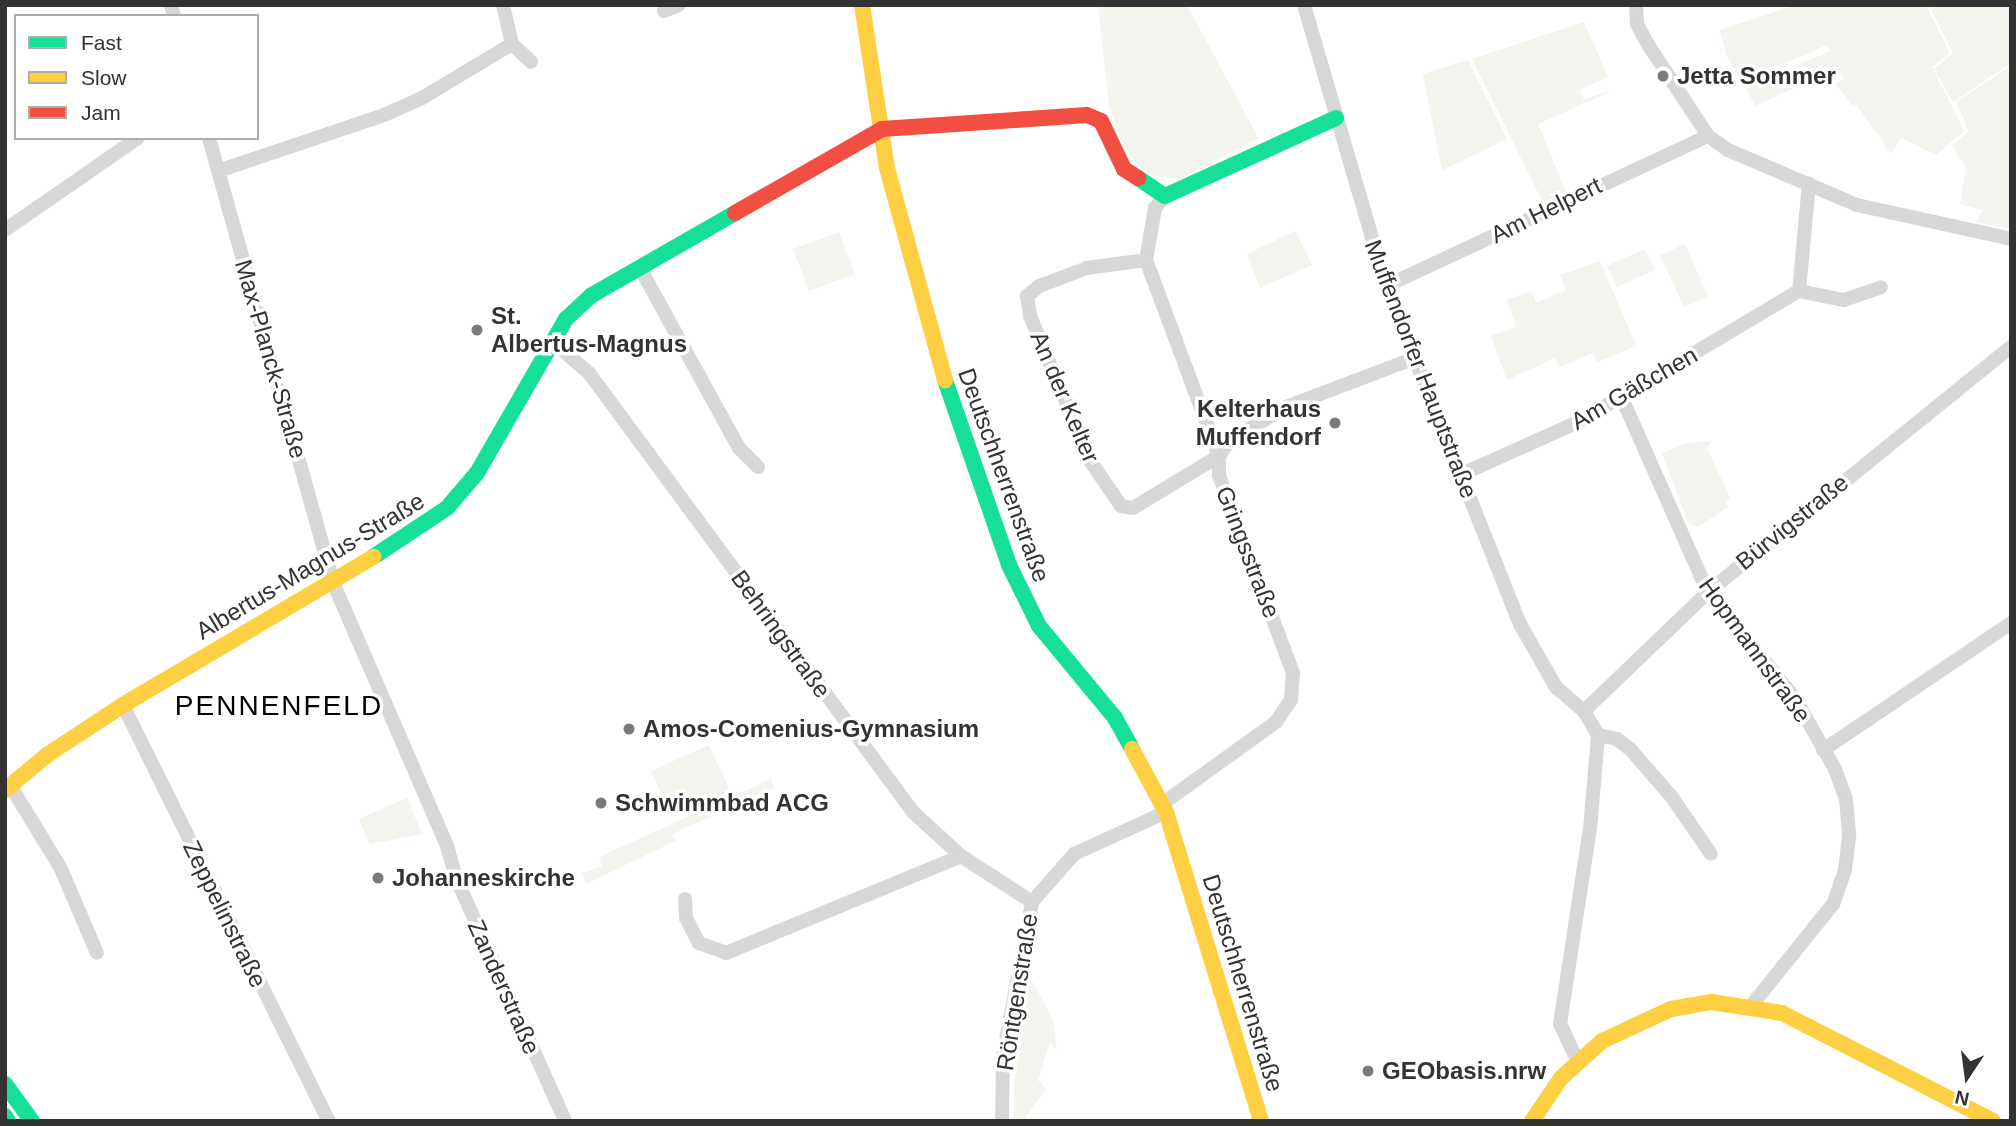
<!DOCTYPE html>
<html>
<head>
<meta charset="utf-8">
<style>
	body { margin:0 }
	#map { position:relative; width:2016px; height:1126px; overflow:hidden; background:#fff; font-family:Arial,sans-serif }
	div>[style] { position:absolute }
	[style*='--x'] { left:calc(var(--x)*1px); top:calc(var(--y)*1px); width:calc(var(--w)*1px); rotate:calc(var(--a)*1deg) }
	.green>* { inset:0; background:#f1f5ed }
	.street>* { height:14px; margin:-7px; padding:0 7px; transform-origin:7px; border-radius:7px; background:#d7d7d7 }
	.fast>* { height:16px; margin:-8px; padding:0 8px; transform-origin:8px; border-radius:8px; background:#16e098 }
	.slow>* { height:16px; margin:-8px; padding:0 8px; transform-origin:8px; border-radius:8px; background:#ffcf43 }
	.jam>* { height:16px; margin:-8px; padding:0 8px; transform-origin:8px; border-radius:8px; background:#f24e42 }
	.dots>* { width:19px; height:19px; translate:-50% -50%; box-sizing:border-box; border:4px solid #fff; border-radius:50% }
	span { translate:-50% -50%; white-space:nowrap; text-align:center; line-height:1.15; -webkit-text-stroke:7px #fff; paint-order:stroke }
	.poi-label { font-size:24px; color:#333; font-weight:700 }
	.left { translate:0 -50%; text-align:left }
	.right { translate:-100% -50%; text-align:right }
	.street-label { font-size:24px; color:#333 }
	.quarter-label { font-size:28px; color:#000; letter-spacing:2px }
	.frame { position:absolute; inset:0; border:7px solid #333; pointer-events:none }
	.legend { position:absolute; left:14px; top:14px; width:245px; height:126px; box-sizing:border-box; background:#fff; border:2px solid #adadad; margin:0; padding:9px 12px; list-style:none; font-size:21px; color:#333 }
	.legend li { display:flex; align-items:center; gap:14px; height:35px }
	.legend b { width:35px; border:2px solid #adadad }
	.north { position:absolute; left:1932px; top:1042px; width:70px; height:70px; -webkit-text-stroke:5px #fff; paint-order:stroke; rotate:193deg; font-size:19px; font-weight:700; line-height:28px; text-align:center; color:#333 }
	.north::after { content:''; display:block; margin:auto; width:24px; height:32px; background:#333; clip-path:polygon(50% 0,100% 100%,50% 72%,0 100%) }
</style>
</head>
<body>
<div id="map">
	<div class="green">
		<div style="clip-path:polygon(1098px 5px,1187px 5px,1259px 139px,1179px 179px,1154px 176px,1139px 167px,1121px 142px,1109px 105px)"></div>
		<div style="clip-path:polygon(1796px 5px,1926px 5px,1950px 53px,1932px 67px,1964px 131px,1936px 155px,1901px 138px,1891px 154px,1856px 104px,1853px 106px,1835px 84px,1843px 79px,1837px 67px,1756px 106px,1746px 89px,1830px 51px,1827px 45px,1742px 82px,1726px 55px,1720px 30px)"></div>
		<div style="clip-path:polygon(1929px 5px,2011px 5px,2011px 63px,1953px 102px,1934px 69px,1953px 53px)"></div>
		<div style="clip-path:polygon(1584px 22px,1608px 77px,1579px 90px,1584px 99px,1614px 90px,1538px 124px,1567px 194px,1544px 205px,1472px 59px)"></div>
		<div style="clip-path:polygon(1468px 60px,1507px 139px,1442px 170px,1423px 74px)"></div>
		<div style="clip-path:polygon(2011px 66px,2011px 229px,1976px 222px,1983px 210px,1960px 204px,1966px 168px,1952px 146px,1969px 131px,1956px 102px)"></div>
		<div style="clip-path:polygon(1295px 231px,1312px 265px,1260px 288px,1247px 254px)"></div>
		<div style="clip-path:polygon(839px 232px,855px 274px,809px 291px,793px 249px)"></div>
		<div style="clip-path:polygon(1685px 244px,1708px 296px,1684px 307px,1660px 255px)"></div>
		<div style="clip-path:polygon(1645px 249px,1655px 270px,1617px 287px,1607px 266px)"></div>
		<div style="clip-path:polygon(1600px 261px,1636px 346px,1597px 362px,1592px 353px,1559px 367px,1555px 358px,1507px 380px,1491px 336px,1516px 327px,1507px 300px,1532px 291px,1536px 303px,1566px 290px,1560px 275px)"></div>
		<div style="clip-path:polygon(1711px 441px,1707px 448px,1731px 500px,1726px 502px,1728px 507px,1698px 527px,1689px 524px,1662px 454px,1685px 443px)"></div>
		<div style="clip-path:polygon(709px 745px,730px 791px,672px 817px,651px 771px)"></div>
		<div style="clip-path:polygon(771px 779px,774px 788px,672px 834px,675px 841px,586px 884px,582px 873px,602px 866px,599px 857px)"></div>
		<div style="clip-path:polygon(407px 798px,422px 834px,370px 844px,359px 819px)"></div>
		<div style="clip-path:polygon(1026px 970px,1053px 1019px,1057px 1051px,1050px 1042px,1038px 1080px,1046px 1089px,1023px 1121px,1013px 1121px,1016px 1048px)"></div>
	</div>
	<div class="street">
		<div style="--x:171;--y:5;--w:11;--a:75"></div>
		<div style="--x:1304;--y:5;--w:293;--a:73.7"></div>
		<div style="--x:1386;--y:286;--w:364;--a:68.4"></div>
		<div style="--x:1520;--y:624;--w:73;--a:60.3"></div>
		<div style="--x:1556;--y:687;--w:37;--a:41"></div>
		<div style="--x:1584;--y:711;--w:28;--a:60"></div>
		<div style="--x:1598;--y:735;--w:19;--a:12"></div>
		<div style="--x:1617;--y:739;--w:18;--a:38"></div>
		<div style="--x:1631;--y:750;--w:61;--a:49"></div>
		<div style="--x:1671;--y:796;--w:70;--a:55.4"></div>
		<div style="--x:1636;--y:5;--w:19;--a:87"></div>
		<div style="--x:1637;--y:24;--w:21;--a:62"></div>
		<div style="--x:1647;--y:43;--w:111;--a:56.7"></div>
		<div style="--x:1708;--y:136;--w:24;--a:35"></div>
		<div style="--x:1728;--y:150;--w:140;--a:23.1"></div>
		<div style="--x:1857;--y:205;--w:158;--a:12.4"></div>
		<div style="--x:664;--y:11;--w:16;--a:-22"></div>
		<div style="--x:512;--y:44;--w:26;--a:43"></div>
		<div style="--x:209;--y:138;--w:459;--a:74.4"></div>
		<div style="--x:332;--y:580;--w:290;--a:66.6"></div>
		<div style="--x:447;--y:846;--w:33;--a:74"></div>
		<div style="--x:456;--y:878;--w:266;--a:65.8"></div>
		<div style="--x:218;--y:171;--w:175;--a:-18.6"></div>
		<div style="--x:384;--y:115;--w:42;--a:-24.1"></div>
		<div style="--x:422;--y:98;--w:105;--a:-31"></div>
		<div style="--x:512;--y:44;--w:40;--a:-103"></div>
		<div style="--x:1165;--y:196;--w:16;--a:130"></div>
		<div style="--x:1155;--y:208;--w:53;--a:99.8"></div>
		<div style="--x:1146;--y:260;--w:209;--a:69.6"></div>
		<div style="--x:5;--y:230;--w:162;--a:-34.7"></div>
		<div style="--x:1146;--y:260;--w:60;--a:172.3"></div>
		<div style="--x:1087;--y:268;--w:51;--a:159.4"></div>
		<div style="--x:1039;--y:286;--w:16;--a:140"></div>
		<div style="--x:1027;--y:296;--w:20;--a:81"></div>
		<div style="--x:1030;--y:316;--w:158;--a:67.3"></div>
		<div style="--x:1091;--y:462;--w:53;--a:55.7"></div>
		<div style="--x:1121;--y:506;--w:12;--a:9"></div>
		<div style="--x:1133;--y:508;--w:100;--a:-31.2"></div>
		<div style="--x:640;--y:268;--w:205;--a:61.2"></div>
		<div style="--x:739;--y:448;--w:27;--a:45"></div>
		<div style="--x:1386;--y:286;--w:355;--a:-25"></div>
		<div style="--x:1799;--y:291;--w:46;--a:11.3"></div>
		<div style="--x:1844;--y:300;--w:39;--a:-19"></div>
		<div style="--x:553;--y:342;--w:48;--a:40.7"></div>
		<div style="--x:589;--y:373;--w:546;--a:53.57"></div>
		<div style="--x:913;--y:812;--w:65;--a:42.5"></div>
		<div style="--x:961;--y:856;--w:85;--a:32.9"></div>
		<div style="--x:1621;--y:396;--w:214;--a:66.1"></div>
		<div style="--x:1708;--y:592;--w:136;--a:50.7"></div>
		<div style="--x:1794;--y:697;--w:83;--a:60.3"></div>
		<div style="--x:1835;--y:769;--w:32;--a:70"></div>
		<div style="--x:1846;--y:799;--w:38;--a:85"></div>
		<div style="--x:1849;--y:837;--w:33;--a:97"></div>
		<div style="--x:1845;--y:870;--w:36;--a:109"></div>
		<div style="--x:1833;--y:904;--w:131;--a:128.8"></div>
		<div style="--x:1462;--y:474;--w:127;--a:-24.1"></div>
		<div style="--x:1578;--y:422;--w:257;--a:-30.7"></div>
		<div style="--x:1799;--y:291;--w:108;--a:-84.7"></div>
		<div style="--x:123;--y:705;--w:464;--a:63.7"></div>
		<div style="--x:1584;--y:711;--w:172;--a:-43.8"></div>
		<div style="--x:1708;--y:592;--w:390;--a:-39"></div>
		<div style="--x:1823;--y:750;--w:227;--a:-34"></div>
		<div style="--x:10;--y:785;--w:98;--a:58.7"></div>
		<div style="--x:61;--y:869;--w:91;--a:66.8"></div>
		<div style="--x:1162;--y:804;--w:140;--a:-35.7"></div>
		<div style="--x:1276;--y:722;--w:27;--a:-56"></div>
		<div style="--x:1291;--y:700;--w:27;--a:-86"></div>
		<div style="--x:1293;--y:673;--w:211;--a:-110.5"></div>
		<div style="--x:1219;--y:475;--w:19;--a:-90"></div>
		<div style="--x:1219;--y:456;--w:19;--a:-55"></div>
		<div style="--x:1230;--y:440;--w:65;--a:-30.5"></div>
		<div style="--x:1286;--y:407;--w:138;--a:-20.8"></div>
		<div style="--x:685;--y:899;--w:19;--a:87"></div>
		<div style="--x:686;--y:918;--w:28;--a:63"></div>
		<div style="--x:699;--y:943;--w:29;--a:20"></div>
		<div style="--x:726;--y:953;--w:254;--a:-22.4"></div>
		<div style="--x:1577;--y:1060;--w:40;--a:-115"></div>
		<div style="--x:1560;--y:1024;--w:197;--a:-81.3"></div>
		<div style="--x:1590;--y:829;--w:94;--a:-85.1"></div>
		<div style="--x:1002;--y:1121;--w:65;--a:-89.1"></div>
		<div style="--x:1003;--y:1056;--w:157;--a:-79.3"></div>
		<div style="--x:1032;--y:902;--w:64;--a:-48.8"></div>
		<div style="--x:1074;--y:854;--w:101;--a:-24.5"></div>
	</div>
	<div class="fast">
		<div style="--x:1138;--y:178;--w:32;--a:34"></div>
		<div style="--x:1165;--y:196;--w:188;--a:-24.5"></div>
		<div style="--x:945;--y:380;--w:196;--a:70.9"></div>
		<div style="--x:1009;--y:565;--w:68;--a:63.8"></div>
		<div style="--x:1039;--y:626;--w:119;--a:50.4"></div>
		<div style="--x:1115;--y:718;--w:35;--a:61"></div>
		<div style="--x:373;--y:557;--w:89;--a:-33.5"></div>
		<div style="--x:447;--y:508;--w:46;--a:-49.4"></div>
		<div style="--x:477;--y:473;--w:178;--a:-60"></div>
		<div style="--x:566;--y:319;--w:35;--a:-43"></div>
		<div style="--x:592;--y:295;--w:165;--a:-29.8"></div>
		<div style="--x:5;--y:1084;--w:46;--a:53.9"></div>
		<div style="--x:5;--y:1116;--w:6;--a:59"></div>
	</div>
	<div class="slow">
		<div style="--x:862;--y:5;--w:165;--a:81.3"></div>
		<div style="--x:887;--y:168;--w:220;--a:74.7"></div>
		<div style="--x:1132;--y:749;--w:72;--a:61.6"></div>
		<div style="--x:1166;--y:812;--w:323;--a:72.9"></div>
		<div style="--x:5;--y:790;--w:55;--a:-39.8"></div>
		<div style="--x:47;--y:755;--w:91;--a:-33.3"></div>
		<div style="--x:123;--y:705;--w:291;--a:-30.6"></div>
		<div style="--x:1532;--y:1121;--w:52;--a:-56"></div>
		<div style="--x:1561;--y:1078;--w:55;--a:-42.1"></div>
		<div style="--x:1602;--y:1041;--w:76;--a:-24.9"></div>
		<div style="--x:1671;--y:1009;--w:41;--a:-9.9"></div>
		<div style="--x:1711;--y:1002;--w:72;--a:8.8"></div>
		<div style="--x:1782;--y:1013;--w:237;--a:27.1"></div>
	</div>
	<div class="jam">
		<div style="--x:735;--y:213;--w:169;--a:-29.7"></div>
		<div style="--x:882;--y:129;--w:205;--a:-3.9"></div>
		<div style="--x:1087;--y:115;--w:15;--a:23"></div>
		<div style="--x:1101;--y:121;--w:53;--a:64.4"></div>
		<div style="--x:1124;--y:169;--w:17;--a:33"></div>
	</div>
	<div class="dots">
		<div style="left:1663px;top:76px;background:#7a7a7a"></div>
		<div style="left:477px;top:330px;background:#7a7a7a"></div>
		<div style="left:1335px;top:423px;background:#7a7a7a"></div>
		<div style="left:629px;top:729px;background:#7a7a7a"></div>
		<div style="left:601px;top:803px;background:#7a7a7a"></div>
		<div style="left:378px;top:878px;background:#7a7a7a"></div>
		<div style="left:1368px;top:1071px;background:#7a7a7a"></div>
	</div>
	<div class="poi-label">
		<span class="left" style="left:1677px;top:76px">Jetta Sommer</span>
		<span class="left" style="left:491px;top:330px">St.<br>Albertus-Magnus</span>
		<span class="right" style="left:1321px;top:423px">Kelterhaus<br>Muffendorf</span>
		<span class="left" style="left:643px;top:729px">Amos-Comenius-Gymnasium</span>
		<span class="left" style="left:615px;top:803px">Schwimmbad ACG</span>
		<span class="left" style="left:392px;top:878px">Johanneskirche</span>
		<span class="left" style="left:1382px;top:1071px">GEObasis.nrw</span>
	</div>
	<div class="street-label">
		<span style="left:1546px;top:210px;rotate:-26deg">Am Helpert</span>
		<span style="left:271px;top:359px;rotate:74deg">Max-Planck-Straße</span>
		<span style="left:1421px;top:369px;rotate:69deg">Muffendorfer Hauptstraße</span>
		<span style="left:1634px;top:388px;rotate:-30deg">Am Gäßchen</span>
		<span style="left:1065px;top:397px;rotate:67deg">An der Kelter</span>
		<span style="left:1004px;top:475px;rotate:70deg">Deutschherrenstraße</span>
		<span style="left:1792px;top:522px;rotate:-39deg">Bürvigstraße</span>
		<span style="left:1248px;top:552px;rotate:69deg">Gringsstraße</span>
		<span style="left:310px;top:566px;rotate:-31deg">Albertus-Magnus-Straße</span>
		<span style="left:781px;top:634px;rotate:54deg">Behringstraße</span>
		<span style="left:1755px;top:650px;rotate:54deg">Hopmannstraße</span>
		<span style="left:225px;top:914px;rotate:64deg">Zeppelinstraße</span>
		<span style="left:1243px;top:983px;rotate:73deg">Deutschherrenstraße</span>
		<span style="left:504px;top:987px;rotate:66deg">Zanderstraße</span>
		<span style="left:1017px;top:992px;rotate:-81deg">Röntgenstraße</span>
	</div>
	<div class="quarter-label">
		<span style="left:279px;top:706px">PENNENFELD</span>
	</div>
	<div class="frame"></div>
	<ul class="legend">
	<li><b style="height:9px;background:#16e098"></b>Fast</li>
	<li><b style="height:9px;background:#ffcf43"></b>Slow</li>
	<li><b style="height:9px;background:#f24e42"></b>Jam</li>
	</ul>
	<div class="north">N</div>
</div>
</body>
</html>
